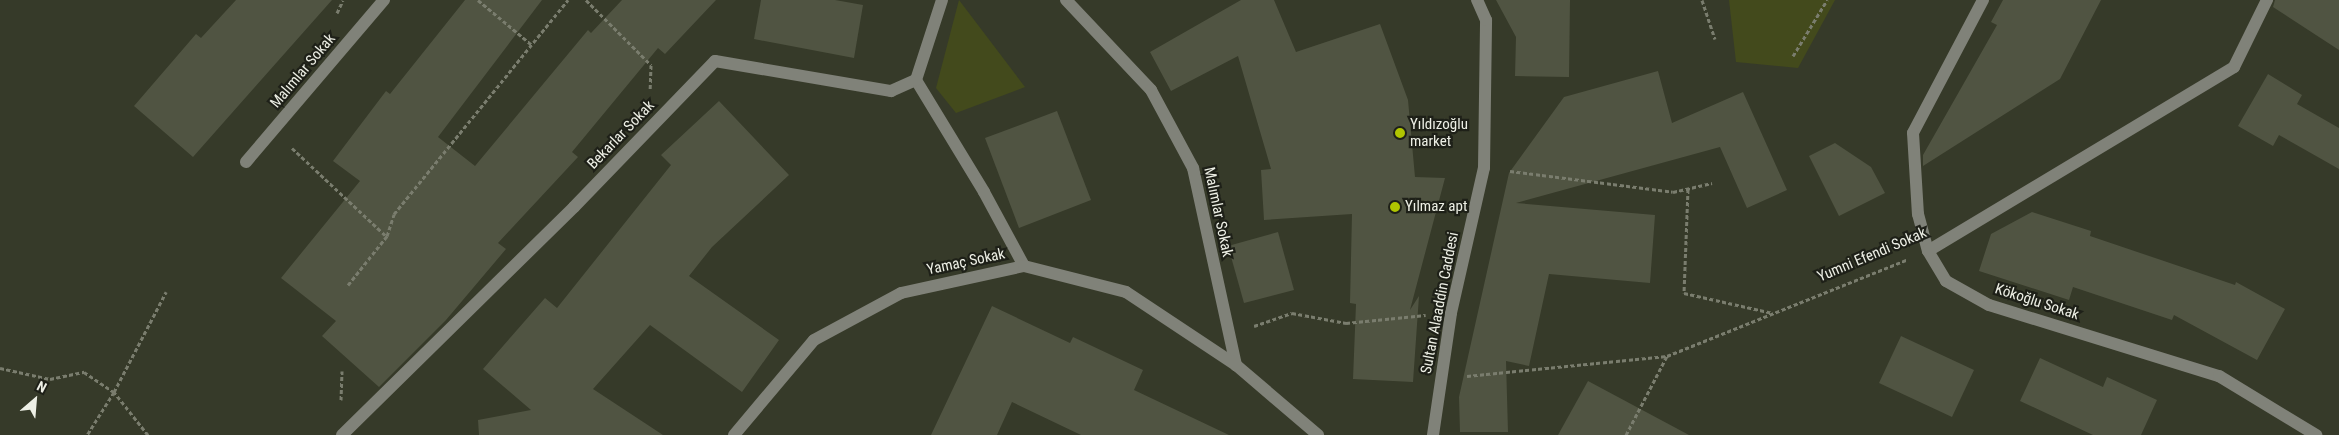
<!DOCTYPE html>
<html>
<head>
<meta charset="utf-8">
<style>
	body { margin:0 }
	#map { position:relative; width:2339px; height:435px; overflow:hidden; background:#363a29; font-family:"Roboto Condensed",sans-serif }
	div>[style] { position:absolute }
	[style*='--x'] { left:calc(var(--x)*1px); top:calc(var(--y)*1px); width:calc(var(--w)*1px); rotate:calc(var(--a)*1deg) }
	.green>* { inset:0; background:#434a1c }
	.building>* { inset:0; background:#505442 }
	.path>* { height:3px; margin-top:-1.5px; transform-origin:0; background:repeating-linear-gradient(90deg,#7a7d6e 0 4px,transparent 0 6.5px) }
	.minor>* { height:12px; margin:-6px; padding:0 6px; transform-origin:6px; border-radius:6px; background:#808279 }
	.dots>* { width:14px; height:14px; translate:-50% -50%; box-sizing:border-box; border:2px solid #1e2018; border-radius:50% }
	span { translate:-50% -50%; white-space:nowrap; text-align:center; line-height:1.15; -webkit-text-stroke:4.5px #1e2018; paint-order:stroke }
	.street-label { font-size:15px; color:#edefe5 }
	.poi-label { font-size:15px; color:#edefe5 }
	.left { translate:0 -50%; text-align:left }
	.north { position:absolute; left:10px; top:375px; width:50px; height:50px; -webkit-text-stroke:4px #1e2018; paint-order:stroke; rotate:27deg; font-size:14px; font-weight:700; line-height:20px; text-align:center; color:#edefe5 }
	.north::after { content:''; display:block; margin:auto; width:18px; height:22px; background:#edefe5; clip-path:polygon(50% 0,100% 100%,50% 72%,0 100%) }
</style>
</head>
<body>
<div id="map">
	<div class="green">
		<div style="clip-path:polygon(959px 0,1025px 87px,956px 113px,936px 88px)"></div>
		<div style="clip-path:polygon(1729px 0,1835px 0,1798px 68px,1736px 62px)"></div>
	</div>
	<div class="building">
		<div style="clip-path:polygon(236px 0,332px 0,193px 157px,134px 106px,196px 34px,201px 38px)"></div>
		<div style="clip-path:polygon(465px 0,542px 0,438px 137px,475px 166px,588px 30px,591px 33px,622px 0,716px 0,665px 54px,658px 48px,572px 152px,578px 157px,498px 243px,506px 249px,446px 320px,379px 387px,322px 336px,336px 321px,281px 278px,360px 181px,333px 161px,386px 91px,390px 94px)"></div>
		<div style="clip-path:polygon(761px 0,835px 0,863px 5px,854px 58px,754px 39px)"></div>
		<div style="clip-path:polygon(1241px 0,1274px 0,1296px 52px,1380px 24px,1408px 100px,1415px 177px,1445px 178px,1410px 310px,1419px 296px,1413px 382px,1353px 379px,1356px 304px,1350px 303px,1352px 214px,1264px 220px,1261px 170px,1271px 169px,1238px 56px,1171px 91px,1150px 52px)"></div>
		<div style="clip-path:polygon(1496px 0,1570px 0,1569px 77px,1515px 76px,1516px 37px)"></div>
		<div style="clip-path:polygon(2003px 0,2101px 0,2060px 79px,1923px 166px,1923px 155px,1997px 25px,1991px 22px)"></div>
		<div style="clip-path:polygon(2275px 0,2339px 0,2339px 50px,2273px 7px)"></div>
		<div style="clip-path:polygon(1658px 71px,1672px 123px,1743px 92px,1787px 190px,1747px 208px,1720px 147px,1516px 203px,1655px 215px,1650px 283px,1549px 274px,1529px 366px,1506px 361px,1508px 432px,1460px 432px,1459px 397px,1509px 173px,1564px 97px)"></div>
		<div style="clip-path:polygon(2268px 74px,2302px 95px,2297px 104px,2339px 128px,2339px 169px,2279px 135px,2273px 146px,2238px 126px)"></div>
		<div style="clip-path:polygon(719px 101px,789px 175px,712px 247px,689px 276px,779px 340px,742px 392px,650px 325px,593px 389px,663px 435px,479px 435px,478px 420px,531px 410px,483px 369px,545px 298px,557px 308px,671px 165px,661px 155px)"></div>
		<div style="clip-path:polygon(1057px 111px,1091px 200px,1019px 228px,985px 138px)"></div>
		<div style="clip-path:polygon(1835px 143px,1871px 167px,1885px 193px,1839px 216px,1809px 156px)"></div>
		<div style="clip-path:polygon(2032px 212px,2091px 231px,2090px 236px,2235px 285px,2236px 282px,2285px 309px,2257px 360px,2174px 315px,2172px 320px,2073px 287px,2069px 300px,1979px 271px,1991px 234px)"></div>
		<div style="clip-path:polygon(1278px 232px,1294px 290px,1244px 303px,1228px 246px)"></div>
		<div style="clip-path:polygon(992px 306px,1070px 343px,1073px 337px,1143px 370px,1134px 390px,1229px 435px,1081px 435px,1012px 402px,997px 435px,931px 435px)"></div>
		<div style="clip-path:polygon(1901px 336px,1974px 370px,1952px 417px,1879px 383px)"></div>
		<div style="clip-path:polygon(2040px 358px,2103px 387px,2107px 377px,2157px 400px,2141px 435px,2093px 435px,2020px 401px)"></div>
		<div style="clip-path:polygon(1588px 381px,1689px 435px,1558px 435px)"></div>
	</div>
	<div class="path">
		<div style="--x:478;--y:0;--w:70;--a:39.8"></div>
		<div style="--x:586;--y:0;--w:92;--a:45"></div>
		<div style="--x:651;--y:65;--w:25;--a:92"></div>
		<div style="--x:1702;--y:0;--w:41;--a:71.6"></div>
		<div style="--x:337;--y:13;--w:14;--a:-65"></div>
		<div style="--x:1793;--y:56;--w:66;--a:-58.7"></div>
		<div style="--x:292;--y:148;--w:129;--a:43.1"></div>
		<div style="--x:1510;--y:171;--w:164;--a:7.3"></div>
		<div style="--x:1673;--y:192;--w:40;--a:-13"></div>
		<div style="--x:1688;--y:189;--w:104;--a:92.2"></div>
		<div style="--x:1684;--y:293;--w:91;--a:12.7"></div>
		<div style="--x:348;--y:285;--w:63;--a:-51.5"></div>
		<div style="--x:387;--y:236;--w:23;--a:-72"></div>
		<div style="--x:394;--y:214;--w:276;--a:-50.9"></div>
		<div style="--x:1254;--y:326;--w:40;--a:-18.9"></div>
		<div style="--x:1292;--y:313;--w:55;--a:10.5"></div>
		<div style="--x:1346;--y:323;--w:80;--a:-5.7"></div>
		<div style="--x:0;--y:368;--w:51;--a:12.4"></div>
		<div style="--x:50;--y:379;--w:35;--a:-12"></div>
		<div style="--x:84;--y:372;--w:36;--a:34"></div>
		<div style="--x:114;--y:392;--w:51;--a:122.1"></div>
		<div style="--x:1467;--y:376;--w:201;--a:-5.7"></div>
		<div style="--x:1667;--y:356;--w:258;--a:-21.9"></div>
		<div style="--x:341;--y:400;--w:29;--a:-88"></div>
		<div style="--x:148;--y:435;--w:55;--a:-128.3"></div>
		<div style="--x:114;--y:392;--w:113;--a:-62.5"></div>
		<div style="--x:1626;--y:435;--w:89;--a:-62.6"></div>
	</div>
	<div class="minor">
		<div style="--x:1066;--y:0;--w:124;--a:46.6"></div>
		<div style="--x:1151;--y:90;--w:89;--a:61.7"></div>
		<div style="--x:1193;--y:168;--w:202;--a:77.7"></div>
		<div style="--x:1236;--y:365;--w:108;--a:40.5"></div>
		<div style="--x:1983;--y:0;--w:150;--a:117.8"></div>
		<div style="--x:1913;--y:133;--w:81;--a:86.5"></div>
		<div style="--x:1918;--y:214;--w:38;--a:75"></div>
		<div style="--x:1928;--y:251;--w:35;--a:59"></div>
		<div style="--x:1946;--y:281;--w:49;--a:29.2"></div>
		<div style="--x:1989;--y:305;--w:241;--a:17.2"></div>
		<div style="--x:2219;--y:376;--w:114;--a:31.3"></div>
		<div style="--x:916;--y:80;--w:131;--a:58.7"></div>
		<div style="--x:984;--y:192;--w:84;--a:61.6"></div>
		<div style="--x:246;--y:162;--w:213;--a:-49.6"></div>
		<div style="--x:1928;--y:251;--w:357;--a:-31"></div>
		<div style="--x:2234;--y:67;--w:75;--a:-63.8"></div>
		<div style="--x:342;--y:435;--w:325;--a:-44.5"></div>
		<div style="--x:574;--y:207;--w:203;--a:-46"></div>
		<div style="--x:715;--y:61;--w:179;--a:9.7"></div>
		<div style="--x:891;--y:91;--w:27;--a:-24"></div>
		<div style="--x:916;--y:80;--w:84;--a:-72"></div>
		<div style="--x:734;--y:435;--w:124;--a:-49.9"></div>
		<div style="--x:814;--y:340;--w:99;--a:-28.4"></div>
		<div style="--x:901;--y:293;--w:126;--a:-12.4"></div>
		<div style="--x:1024;--y:266;--w:105;--a:14.3"></div>
		<div style="--x:1126;--y:292;--w:132;--a:33.6"></div>
		<div style="--x:1433;--y:435;--w:123;--a:-81.6"></div>
		<div style="--x:1451;--y:313;--w:149;--a:-77.2"></div>
		<div style="--x:1484;--y:168;--w:148;--a:-89.2"></div>
		<div style="--x:1486;--y:20;--w:22;--a:-114"></div>
	</div>
	<div class="dots">
		<div style="left:1400px;top:133px;background:#b0c501"></div>
		<div style="left:1395px;top:207px;background:#b0c501"></div>
	</div>
	<div class="street-label">
		<span style="left:303px;top:71px;rotate:-50deg">Malımlar Sokak</span>
		<span style="left:621px;top:135px;rotate:-46deg">Bekarlar Sokak</span>
		<span style="left:1218px;top:212px;rotate:78deg">Malımlar Sokak</span>
		<span style="left:1872px;top:255px;rotate:-23deg">Yumni Efendi Sokak</span>
		<span style="left:966px;top:262px;rotate:-12deg">Yamaç Sokak</span>
		<span style="left:2037px;top:302px;rotate:18deg">Kökoğlu Sokak</span>
		<span style="left:1440px;top:303px;rotate:-79deg">Sultan Alaaddin Caddesi</span>
	</div>
	<div class="poi-label">
		<span class="left" style="left:1410px;top:133px">Yıldızoğlu<br>market</span>
		<span class="left" style="left:1405px;top:207px">Yılmaz apt</span>
	</div>
	<div class="north">N</div>
</div>
</body>
</html>
